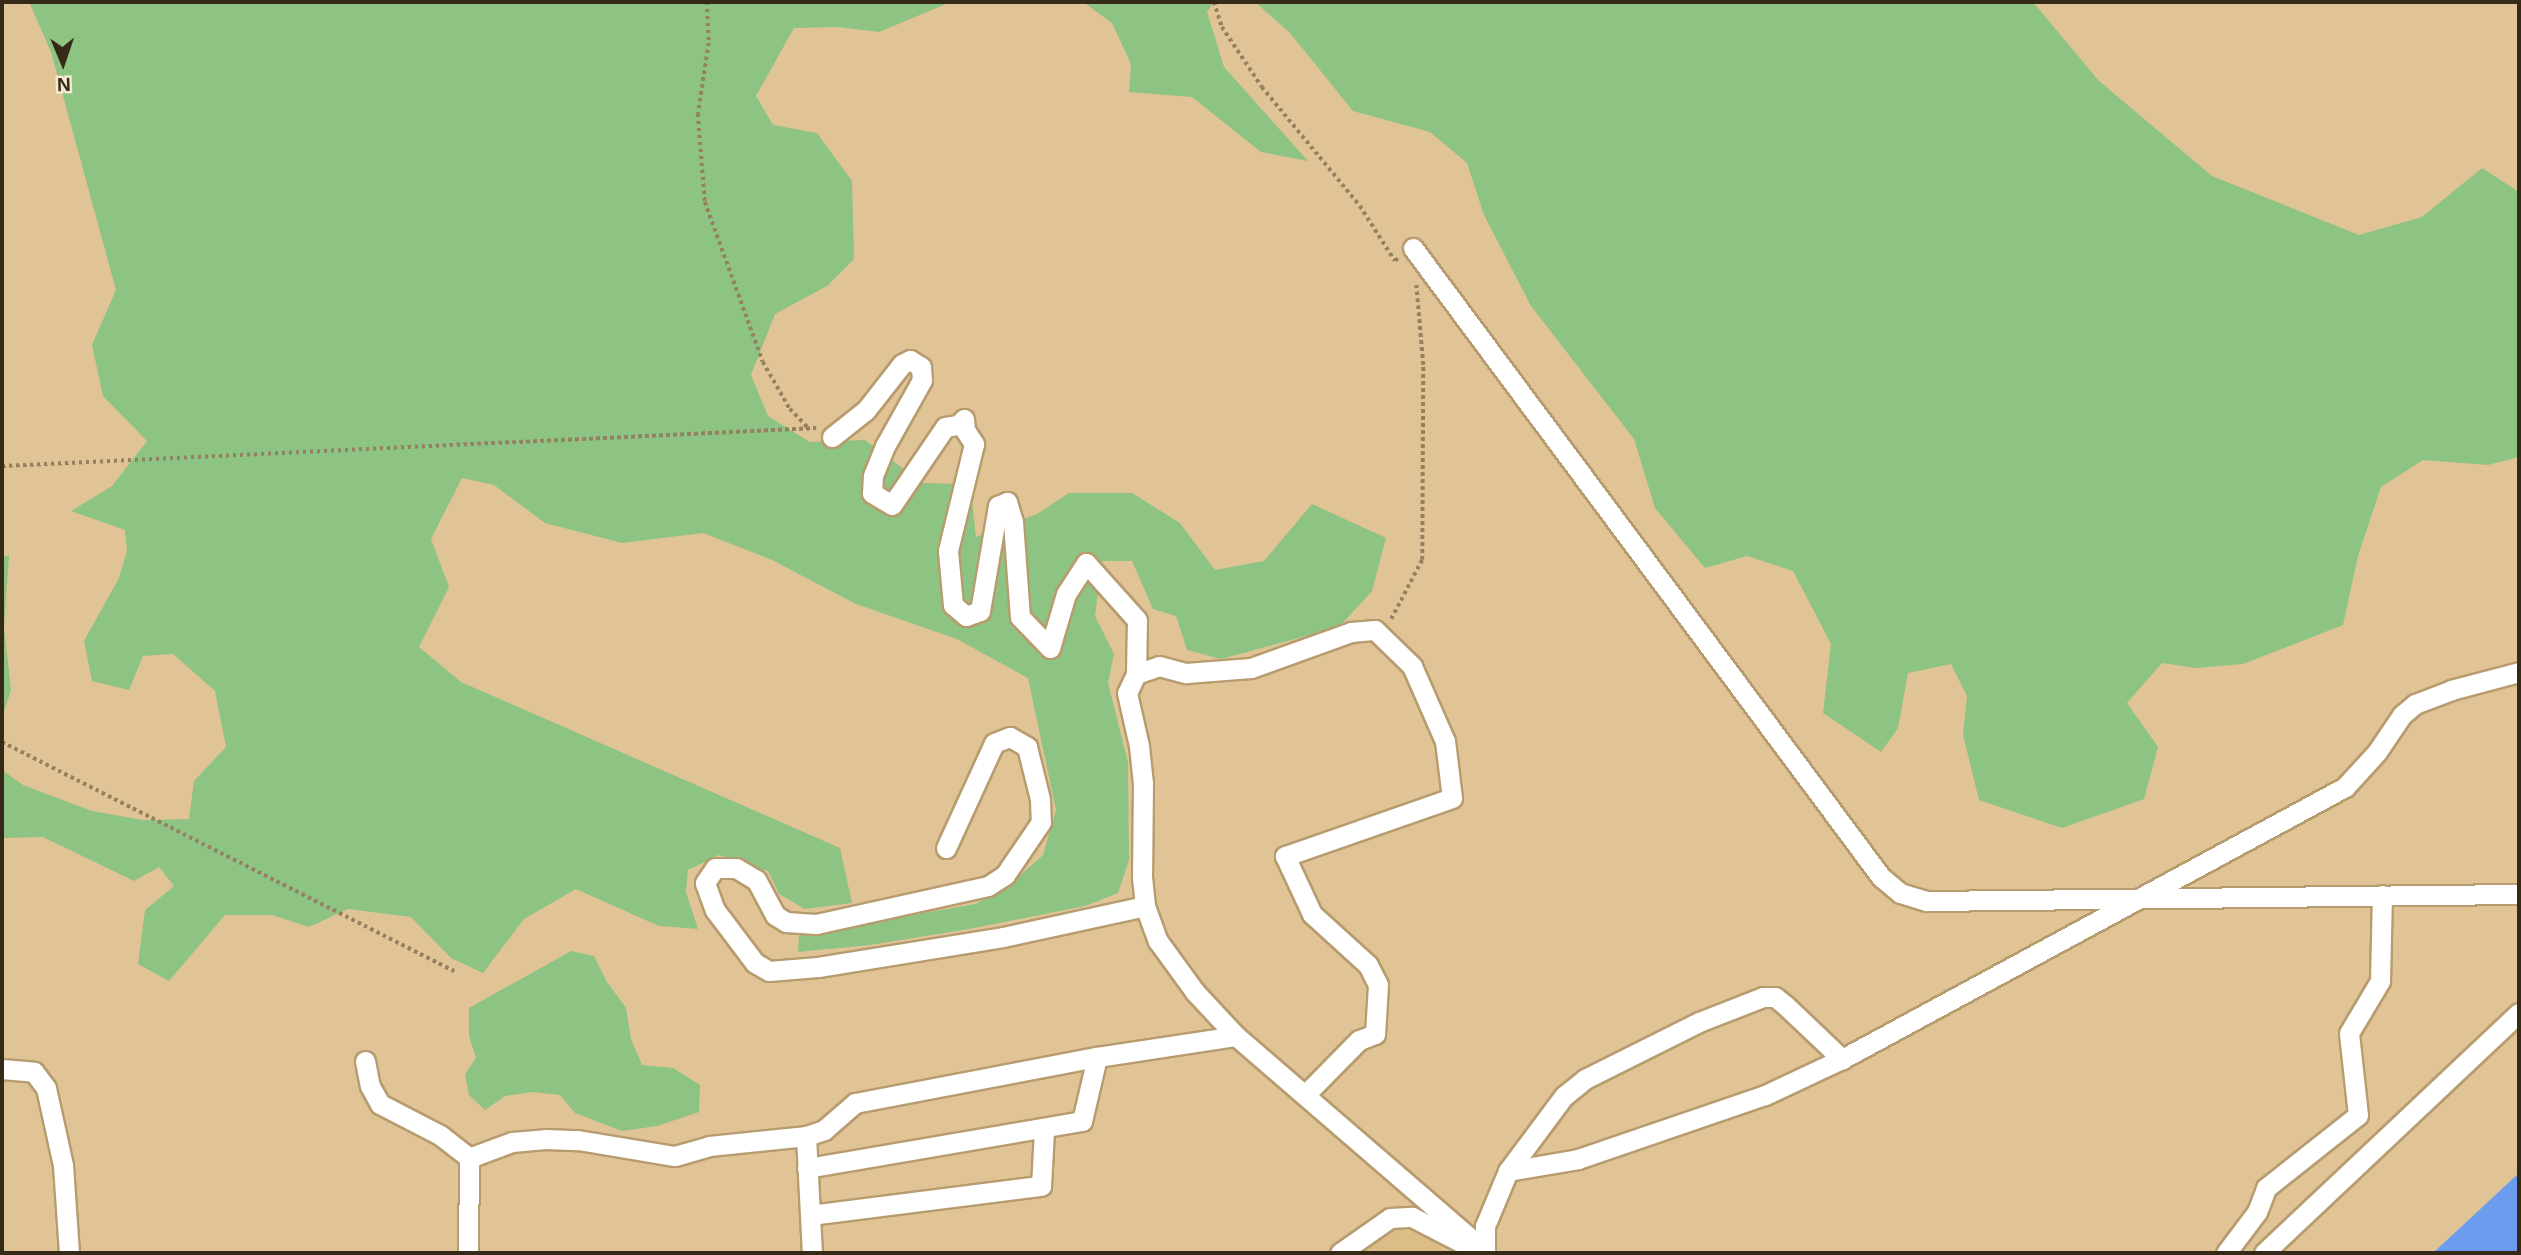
<!DOCTYPE html>
<html>
<head>
<meta charset="utf-8">
<style>
	body { margin:0 }
	#map { position:relative; width:2521px; height:1255px; overflow:hidden; background:#e0c496; font-family:Arial,sans-serif }
	div>[style] { position:absolute }
	[style*='--x'] { left:calc(var(--x)*1px); top:calc(var(--y)*1px); width:calc(var(--w)*1px); rotate:calc(var(--a)*1deg) }
	.built>* { inset:0; background:#dcbd87 }
	.green>* { inset:0; background:#8dc383 }
	.water>* { inset:0; background:#6c9cee }
	.path>* { height:3.5px; margin-top:-1.75px; transform-origin:0; background:repeating-linear-gradient(90deg,#95805f 0 3.5px,transparent 0 7px) }
	.roads { filter:drop-shadow(2px 0 #b79c6f) drop-shadow(-2px 0 #b79c6f) drop-shadow(0 2px #b79c6f) drop-shadow(0 -2px #b79c6f) }
	.minor>* { height:19px; margin:-9.5px; padding:0 9.5px; transform-origin:9.5px; border-radius:9.5px; background:#fff }
	span { translate:-50% -50%; white-space:nowrap; text-align:center; line-height:1.15; -webkit-text-stroke:5px #f5e7d0; paint-order:stroke }
	.frame { position:absolute; inset:0; border:4px solid #352a18; pointer-events:none }
	.north { position:absolute; left:28px; top:28px; width:70px; height:70px; -webkit-text-stroke:5px #f5e7d0; paint-order:stroke; rotate:178deg; font-size:19px; font-weight:700; line-height:28px; text-align:center; color:#352a18 }
	.north::after { content:''; display:block; margin:auto; width:24px; height:32px; background:#352a18; clip-path:polygon(50% 0,100% 100%,50% 72%,0 100%) }
</style>
</head>
<body>
<div id="map">
	<div class="built">
		<div style="clip-path:polygon(1410px 1226px,1450px 1253px,1352px 1253px,1376px 1234px)"></div>
	</div>
	<div class="green">
		<div style="clip-path:polygon(29px 2px,951px 2px,879px 32px,838px 27px,794px 28px,756px 96px,773px 125px,817px 133px,852px 181px,854px 259px,827px 286px,775px 314px,751px 375px,768px 416px,810px 442px,865px 440px,922px 483px,961px 484px,972px 501px,976px 537px,1037px 514px,1069px 493px,1132px 493px,1180px 523px,1215px 570px,1264px 561px,1312px 504px,1386px 538px,1372px 591px,1339px 627px,1221px 659px,1187px 650px,1176px 616px,1153px 609px,1132px 561px,1102px 561px,1095px 616px,1114px 654px,1108px 683px,1128px 762px,1129px 860px,1118px 893px,1085px 906px,969px 929px,870px 945px,798px 952px,799px 935px,975px 904px,1006px 888px,1043px 855px,1056px 810px,1028px 678px,957px 639px,856px 604px,772px 560px,703px 533px,622px 543px,545px 523px,494px 485px,462px 478px,431px 539px,449px 587px,419px 647px,461px 682px,840px 848px,852px 903px,805px 909px,779px 894px,768px 871px,719px 855px,688px 870px,686px 892px,698px 929px,659px 926px,576px 889px,524px 919px,483px 973px,451px 958px,411px 917px,348px 909px,309px 927px,272px 915px,225px 915px,169px 981px,138px 964px,145px 910px,174px 886px,159px 867px,134px 881px,43px 837px,2px 838px,2px 770px,23px 785px,92px 811px,143px 820px,189px 819px,194px 781px,226px 747px,215px 691px,173px 654px,143px 656px,129px 690px,92px 681px,84px 641px,119px 578px,127px 551px,125px 530px,71px 511px,112px 486px,147px 441px,103px 396px,92px 345px,116px 290px,51px 52px)"></div>
		<div style="clip-path:polygon(1083px 2px,1214px 2px,1207px 12px,1224px 67px,1308px 161px,1261px 152px,1192px 97px,1129px 92px,1131px 64px,1112px 23px)"></div>
		<div style="clip-path:polygon(1255px 2px,2033px 2px,2099px 81px,2212px 176px,2359px 235px,2422px 217px,2482px 168px,2519px 192px,2519px 457px,2488px 465px,2423px 460px,2381px 487px,2358px 556px,2343px 625px,2243px 664px,2196px 668px,2162px 663px,2127px 703px,2158px 747px,2144px 799px,2062px 828px,1979px 800px,1963px 735px,1967px 696px,1951px 664px,1908px 673px,1898px 728px,1881px 752px,1823px 713px,1831px 644px,1793px 571px,1747px 556px,1705px 568px,1655px 508px,1634px 439px,1531px 306px,1484px 215px,1467px 163px,1430px 132px,1353px 111px,1290px 33px)"></div>
		<div style="clip-path:polygon(9px 555px,4px 627px,11px 690px,2px 717px,2px 557px)"></div>
		<div style="clip-path:polygon(571px 951px,594px 956px,607px 982px,626px 1008px,631px 1039px,642px 1065px,673px 1068px,700px 1085px,699px 1112px,657px 1126px,622px 1131px,575px 1113px,560px 1095px,533px 1092px,505px 1096px,485px 1110px,469px 1095px,465px 1074px,476px 1058px,469px 1036px,469px 1008px)"></div>
	</div>
	<div class="water">
		<div style="clip-path:polygon(2519px 1173px,2519px 1253px,2433px 1253px)"></div>
	</div>
	<div class="path">
		<div style="--x:707;--y:2;--w:41;--a:87.2"></div>
		<div style="--x:709;--y:43;--w:72;--a:98.8"></div>
		<div style="--x:698;--y:114;--w:88;--a:85.5"></div>
		<div style="--x:705;--y:202;--w:170;--a:70.1"></div>
		<div style="--x:763;--y:362;--w:54;--a:60.1"></div>
		<div style="--x:790;--y:409;--w:28;--a:46"></div>
		<div style="--x:1214;--y:2;--w:26;--a:72"></div>
		<div style="--x:1222;--y:27;--w:72;--a:56.3"></div>
		<div style="--x:1262;--y:87;--w:154;--a:50.5"></div>
		<div style="--x:1360;--y:206;--w:65;--a:57.5"></div>
		<div style="--x:1395;--y:261;--w:6;--a:-45"></div>
		<div style="--x:2;--y:466;--w:815;--a:-2.67"></div>
		<div style="--x:1391;--y:619;--w:67;--a:-62.3"></div>
		<div style="--x:1422;--y:560;--w:195;--a:-89.7"></div>
		<div style="--x:1423;--y:365;--w:80;--a:-95"></div>
		<div style="--x:2;--y:742;--w:507;--a:26.87"></div>
	</div>
	<div class="roads">
		<div class="minor">
			<div style="--x:1413;--y:248;--w:784;--a:53.35"></div>
			<div style="--x:1881;--y:877;--w:25;--a:40"></div>
			<div style="--x:1900;--y:893;--w:28;--a:17"></div>
			<div style="--x:1927;--y:901;--w:592;--a:-0.68"></div>
			<div style="--x:832;--y:437;--w:43;--a:-38.5"></div>
			<div style="--x:866;--y:410;--w:58;--a:-52"></div>
			<div style="--x:902;--y:364;--w:9;--a:-27"></div>
			<div style="--x:910;--y:360;--w:13;--a:32"></div>
			<div style="--x:921;--y:367;--w:13;--a:86"></div>
			<div style="--x:922;--y:380;--w:76;--a:119.3"></div>
			<div style="--x:885;--y:446;--w:31;--a:112"></div>
			<div style="--x:873;--y:475;--w:18;--a:93"></div>
			<div style="--x:872;--y:493;--w:23;--a:31"></div>
			<div style="--x:892;--y:505;--w:94;--a:-55.8"></div>
			<div style="--x:945;--y:427;--w:13;--a:-9"></div>
			<div style="--x:958;--y:425;--w:8;--a:-45"></div>
			<div style="--x:964;--y:419;--w:11;--a:85"></div>
			<div style="--x:965;--y:430;--w:17;--a:57"></div>
			<div style="--x:974;--y:444;--w:110;--a:103.7"></div>
			<div style="--x:948;--y:551;--w:54;--a:84.7"></div>
			<div style="--x:953;--y:605;--w:17;--a:40"></div>
			<div style="--x:966;--y:616;--w:15;--a:-20"></div>
			<div style="--x:980;--y:611;--w:107;--a:-80.3"></div>
			<div style="--x:998;--y:506;--w:10;--a:-24"></div>
			<div style="--x:1007;--y:502;--w:21;--a:73"></div>
			<div style="--x:1013;--y:522;--w:95;--a:85.8"></div>
			<div style="--x:1020;--y:617;--w:43;--a:45.9"></div>
			<div style="--x:1050;--y:648;--w:56;--a:-73.5"></div>
			<div style="--x:1066;--y:594;--w:37;--a:-57"></div>
			<div style="--x:1086;--y:563;--w:76;--a:48.2"></div>
			<div style="--x:1137;--y:620;--w:54;--a:91.1"></div>
			<div style="--x:1136;--y:674;--w:21;--a:115"></div>
			<div style="--x:1127;--y:693;--w:54;--a:77.2"></div>
			<div style="--x:1139;--y:746;--w:37;--a:84"></div>
			<div style="--x:1143;--y:783;--w:94;--a:90.6"></div>
			<div style="--x:1142;--y:877;--w:29;--a:84"></div>
			<div style="--x:1145;--y:906;--w:37;--a:70"></div>
			<div style="--x:1158;--y:941;--w:63;--a:54"></div>
			<div style="--x:1195;--y:992;--w:60;--a:47"></div>
			<div style="--x:1236;--y:1036;--w:329;--a:40.8"></div>
			<div style="--x:1136;--y:674;--w:24;--a:-19"></div>
			<div style="--x:1159;--y:666;--w:28;--a:15"></div>
			<div style="--x:1186;--y:673;--w:65;--a:-4.4"></div>
			<div style="--x:1251;--y:668;--w:106;--a:-19.8"></div>
			<div style="--x:1351;--y:632;--w:24;--a:-5"></div>
			<div style="--x:1375;--y:630;--w:52;--a:44.2"></div>
			<div style="--x:1412;--y:666;--w:82;--a:66.3"></div>
			<div style="--x:1445;--y:741;--w:57;--a:83"></div>
			<div style="--x:1452;--y:798;--w:177;--a:160.8"></div>
			<div style="--x:1285;--y:856;--w:64;--a:65"></div>
			<div style="--x:1312;--y:914;--w:76;--a:42.3"></div>
			<div style="--x:1368;--y:965;--w:22;--a:63"></div>
			<div style="--x:1378;--y:985;--w:49;--a:93.5"></div>
			<div style="--x:1375;--y:1034;--w:17;--a:159"></div>
			<div style="--x:1359;--y:1040;--w:77;--a:134.5"></div>
			<div style="--x:946;--y:848;--w:115;--a:-65.4"></div>
			<div style="--x:994;--y:743;--w:17;--a:-21"></div>
			<div style="--x:1010;--y:737;--w:20;--a:30"></div>
			<div style="--x:1027;--y:747;--w:54;--a:76"></div>
			<div style="--x:1040;--y:799;--w:23;--a:88"></div>
			<div style="--x:1041;--y:822;--w:64;--a:124.2"></div>
			<div style="--x:1005;--y:875;--w:20;--a:147"></div>
			<div style="--x:988;--y:886;--w:176;--a:167.5"></div>
			<div style="--x:816;--y:924;--w:30;--a:-176"></div>
			<div style="--x:786;--y:922;--w:13;--a:-148"></div>
			<div style="--x:775;--y:915;--w:40;--a:-118"></div>
			<div style="--x:756;--y:880;--w:23;--a:-149"></div>
			<div style="--x:736;--y:868;--w:21;--a:180"></div>
			<div style="--x:715;--y:868;--w:18;--a:124"></div>
			<div style="--x:705;--y:883;--w:29;--a:70"></div>
			<div style="--x:715;--y:910;--w:66;--a:53"></div>
			<div style="--x:755;--y:963;--w:16;--a:30"></div>
			<div style="--x:769;--y:971;--w:49;--a:-4.7"></div>
			<div style="--x:818;--y:967;--w:187;--a:-9.2"></div>
			<div style="--x:1003;--y:937;--w:145;--a:-12.3"></div>
			<div style="--x:365;--y:1061;--w:25;--a:79"></div>
			<div style="--x:370;--y:1086;--w:21;--a:61"></div>
			<div style="--x:380;--y:1104;--w:68;--a:27.3"></div>
			<div style="--x:440;--y:1135;--w:37;--a:38"></div>
			<div style="--x:2;--y:1069;--w:32;--a:5"></div>
			<div style="--x:34;--y:1072;--w:20;--a:53"></div>
			<div style="--x:46;--y:1088;--w:79;--a:77.6"></div>
			<div style="--x:63;--y:1165;--w:88;--a:86.1"></div>
			<div style="--x:806;--y:1136;--w:117;--a:87.1"></div>
			<div style="--x:469;--y:1158;--w:46;--a:-20.4"></div>
			<div style="--x:512;--y:1142;--w:33;--a:-5"></div>
			<div style="--x:545;--y:1139;--w:33;--a:2"></div>
			<div style="--x:578;--y:1140;--w:98;--a:9.4"></div>
			<div style="--x:675;--y:1156;--w:35;--a:-16"></div>
			<div style="--x:709;--y:1146;--w:98;--a:-5.9"></div>
			<div style="--x:806;--y:1136;--w:19;--a:-18"></div>
			<div style="--x:824;--y:1130;--w:41;--a:-41.1"></div>
			<div style="--x:855;--y:1103;--w:246;--a:-10.8"></div>
			<div style="--x:1097;--y:1057;--w:141;--a:-8.6"></div>
			<div style="--x:807;--y:1168;--w:279;--a:-9.7"></div>
			<div style="--x:1082;--y:1121;--w:66;--a:-76.8"></div>
			<div style="--x:1508;--y:1171;--w:71;--a:-9.7"></div>
			<div style="--x:1578;--y:1159;--w:198;--a:-18.9"></div>
			<div style="--x:1765;--y:1095;--w:85;--a:-25.1"></div>
			<div style="--x:1842;--y:1059;--w:572;--a:-28.4"></div>
			<div style="--x:2345;--y:787;--w:47;--a:-47.6"></div>
			<div style="--x:2377;--y:752;--w:45;--a:-56"></div>
			<div style="--x:2402;--y:715;--w:17;--a:-40"></div>
			<div style="--x:2415;--y:704;--w:39;--a:-21"></div>
			<div style="--x:2451;--y:690;--w:70;--a:-14.8"></div>
			<div style="--x:810;--y:1215;--w:233;--a:-7.2"></div>
			<div style="--x:1041;--y:1186;--w:56;--a:-86.9"></div>
			<div style="--x:468;--y:1253;--w:95;--a:-89.4"></div>
			<div style="--x:1340;--y:1253;--w:61;--a:-35"></div>
			<div style="--x:1390;--y:1218;--w:22;--a:-3"></div>
			<div style="--x:1412;--y:1217;--w:65;--a:27.3"></div>
			<div style="--x:1485;--y:1253;--w:27;--a:-90"></div>
			<div style="--x:1485;--y:1226;--w:60;--a:-67.3"></div>
			<div style="--x:1508;--y:1171;--w:94;--a:-53.3"></div>
			<div style="--x:1564;--y:1096;--w:27;--a:-39"></div>
			<div style="--x:1585;--y:1079;--w:127;--a:-26.6"></div>
			<div style="--x:1699;--y:1022;--w:69;--a:-21.3"></div>
			<div style="--x:1763;--y:997;--w:12;--a:0"></div>
			<div style="--x:1775;--y:997;--w:13;--a:39"></div>
			<div style="--x:1785;--y:1005;--w:79;--a:43.5"></div>
			<div style="--x:2226;--y:1253;--w:51;--a:-52.9"></div>
			<div style="--x:2257;--y:1212;--w:26;--a:-69"></div>
			<div style="--x:2266;--y:1188;--w:117;--a:-38.4"></div>
			<div style="--x:2358;--y:1115;--w:82;--a:-96.3"></div>
			<div style="--x:2349;--y:1033;--w:61;--a:-59.2"></div>
			<div style="--x:2380;--y:981;--w:86;--a:-88.7"></div>
			<div style="--x:2264;--y:1253;--w:350;--a:-43.3"></div>
		</div>
	</div>
	<div class="frame"></div>
	<div class="north">N</div>
</div>
</body>
</html>
